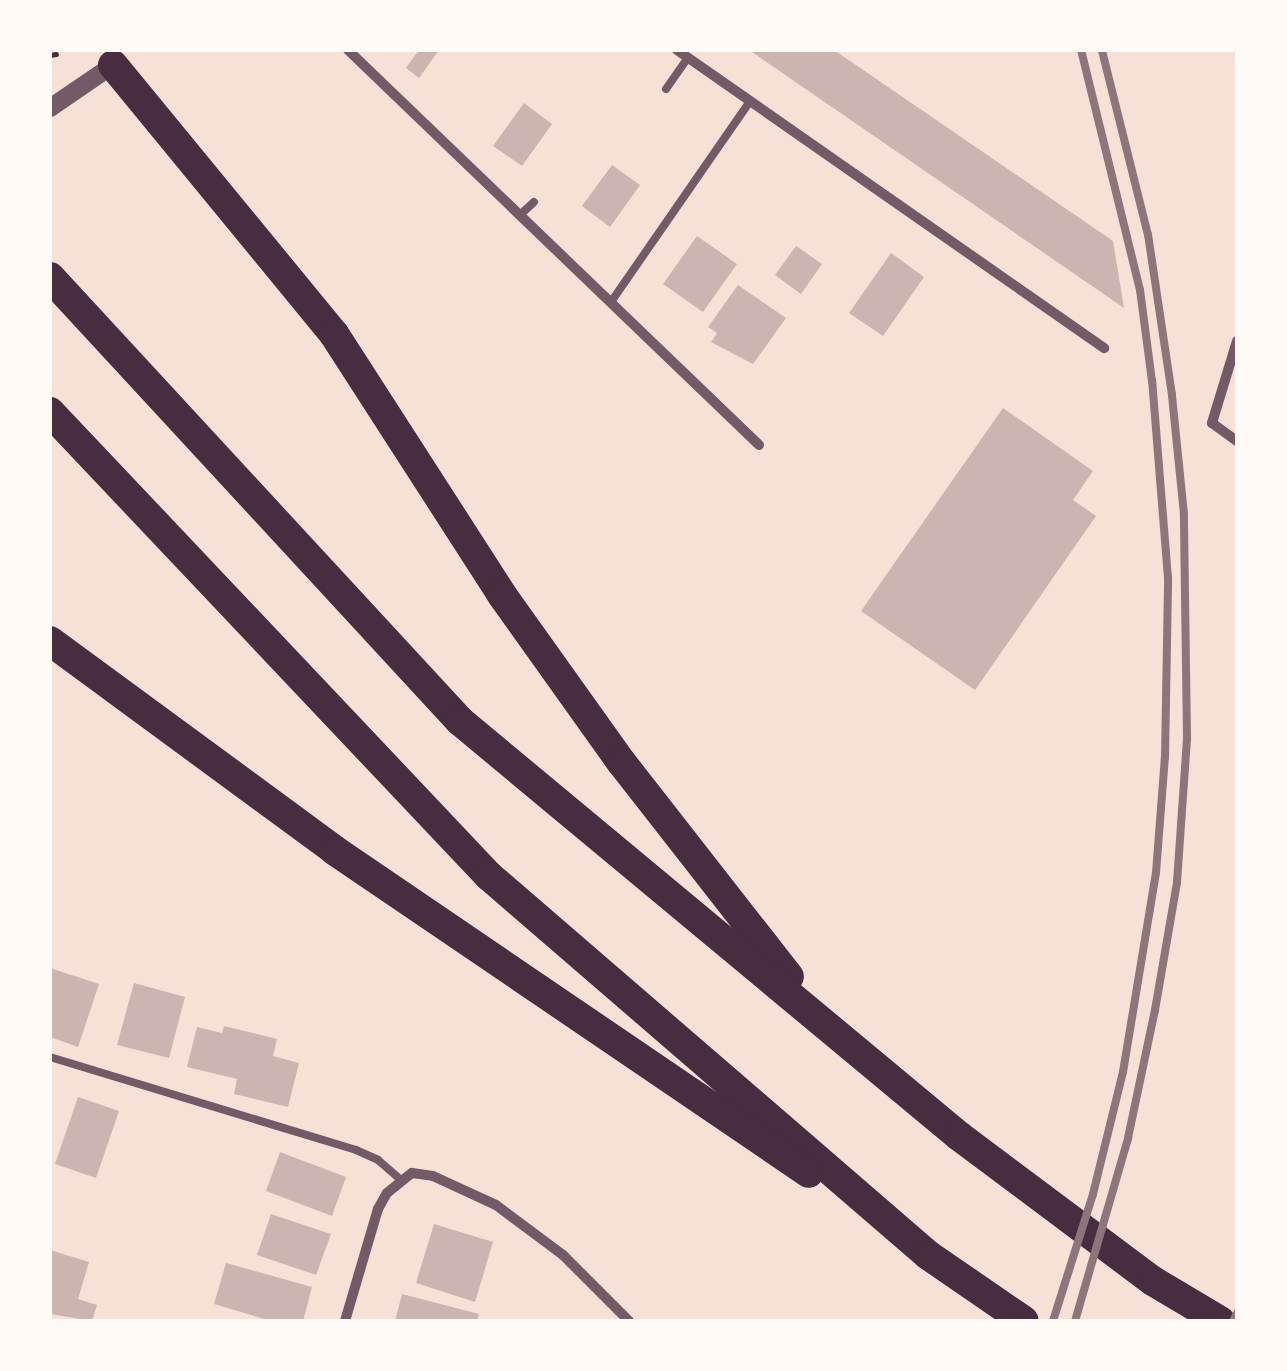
<!DOCTYPE html>
<html>
<head>
<meta charset="utf-8">
<style>
	body { margin:0 }
	#map { position:relative; width:1287px; height:1371px; overflow:hidden; background:#f7e1d7; font-family:"Varela Round",sans-serif }
	div>[style] { position:absolute }
	[style*='--x'] { left:calc(var(--x)*1px); top:calc(var(--y)*1px); width:calc(var(--w)*1px); rotate:calc(var(--a)*1deg) }
	.building>* { inset:0; background:#ccb4b1 }
	.path>* { height:5px; margin:-2.5px; padding:0 2.5px; transform-origin:2.5px; border-radius:2.5px; background:#4a2c40 }
	.service>* { height:8px; margin:-4px; padding:0 4px; transform-origin:4px; border-radius:4px; background:#755966 }
	.minor>* { height:10px; margin:-5px; padding:0 5px; transform-origin:5px; border-radius:5px; background:#755966 }
	.tertiary>* { height:18px; margin:-9px; padding:0 9px; transform-origin:9px; border-radius:9px; background:#755966 }
	.motorway>* { height:30px; margin:-15px; padding:0 15px; transform-origin:15px; border-radius:15px; background:#4a2c40 }
	.rail>* { height:8px; margin:-4px; padding:0 4px; transform-origin:4px; border-radius:4px; background:#8f747c }
	span { translate:-50% -50%; white-space:nowrap; text-align:center; line-height:1.15; -webkit-text-stroke:8px #fffaf5; paint-order:stroke }
	.frame { position:absolute; inset:0; border:52px solid #fffaf5; pointer-events:none }
</style>
</head>
<body>
<div id="map">
	<div class="building">
		<div style="clip-path:polygon(419px 50px,439px 50px,419px 78px,406px 68px)"></div>
		<div style="clip-path:polygon(749px 50px,834px 50px,1113px 241px,1124px 308px)"></div>
		<div style="clip-path:polygon(524px 103px,552px 124px,522px 166px,493px 146px)"></div>
		<div style="clip-path:polygon(612px 165px,640px 185px,610px 227px,582px 206px)"></div>
		<div style="clip-path:polygon(697px 236px,737px 264px,703px 312px,663px 284px)"></div>
		<div style="clip-path:polygon(796px 246px,822px 264px,801px 294px,775px 275px)"></div>
		<div style="clip-path:polygon(891px 253px,924px 277px,883px 336px,849px 313px)"></div>
		<div style="clip-path:polygon(738px 285px,786px 318px,753px 364px,711px 342px,717px 333px,708px 327px)"></div>
		<div style="clip-path:polygon(1003px 408px,1093px 471px,1073px 500px,1096px 516px,975px 690px,861px 611px)"></div>
		<div style="clip-path:polygon(50px 968px,99px 984px,78px 1047px,50px 1037px)"></div>
		<div style="clip-path:polygon(134px 983px,185px 997px,169px 1058px,117px 1045px)"></div>
		<div style="clip-path:polygon(224px 1026px,277px 1039px,273px 1056px,299px 1063px,288px 1107px,234px 1094px,237px 1079px,187px 1067px,197px 1027px,222px 1033px)"></div>
		<div style="clip-path:polygon(78px 1097px,119px 1111px,96px 1178px,55px 1164px)"></div>
		<div style="clip-path:polygon(280px 1152px,346px 1177px,332px 1216px,266px 1191px)"></div>
		<div style="clip-path:polygon(271px 1214px,331px 1234px,316px 1275px,257px 1255px)"></div>
		<div style="clip-path:polygon(434px 1224px,493px 1242px,475px 1302px,416px 1283px)"></div>
		<div style="clip-path:polygon(50px 1250px,89px 1262px,78px 1299px,97px 1305px,92px 1321px,50px 1314px)"></div>
		<div style="clip-path:polygon(226px 1263px,312px 1287px,303px 1321px,271px 1321px,214px 1304px)"></div>
		<div style="clip-path:polygon(402px 1294px,479px 1314px,477px 1321px,395px 1321px)"></div>
	</div>
	<div class="path">
		<div style="--x:50;--y:55;--w:6;--a:-9"></div>
	</div>
	<div class="service">
		<div style="--x:666;--y:89;--w:39;--a:-55"></div>
		<div style="--x:520;--y:215;--w:19;--a:-43"></div>
		<div style="--x:611;--y:302;--w:244;--a:-55.3"></div>
		<div style="--x:50;--y:1057;--w:320;--a:16.9"></div>
		<div style="--x:356;--y:1150;--w:24;--a:24"></div>
		<div style="--x:378;--y:1160;--w:29;--a:41"></div>
	</div>
	<div class="minor">
		<div style="--x:348;--y:50;--w:570;--a:43.86"></div>
		<div style="--x:677;--y:50;--w:521;--a:34.91"></div>
		<div style="--x:1237;--y:341;--w:86;--a:107"></div>
		<div style="--x:1212;--y:423;--w:31;--a:36"></div>
		<div style="--x:345;--y:1321;--w:117;--a:-73.6"></div>
		<div style="--x:378;--y:1209;--w:18;--a:-61"></div>
		<div style="--x:387;--y:1193;--w:32;--a:-39"></div>
		<div style="--x:412;--y:1173;--w:21;--a:8"></div>
		<div style="--x:433;--y:1176;--w:69;--a:24.7"></div>
		<div style="--x:496;--y:1205;--w:84;--a:36.7"></div>
		<div style="--x:563;--y:1255;--w:93;--a:45"></div>
	</div>
	<div class="tertiary">
		<div style="--x:50;--y:108;--w:76;--a:-34.3"></div>
	</div>
	<div class="motorway">
		<div style="--x:113;--y:65;--w:348;--a:50.6"></div>
		<div style="--x:334;--y:334;--w:310;--a:57.2"></div>
		<div style="--x:502;--y:595;--w:206;--a:54.5"></div>
		<div style="--x:622;--y:763;--w:271;--a:52"></div>
		<div style="--x:50;--y:277;--w:604;--a:47.28"></div>
		<div style="--x:460;--y:721;--w:649;--a:39.75"></div>
		<div style="--x:959;--y:1136;--w:242;--a:36.8"></div>
		<div style="--x:1153;--y:1281;--w:78;--a:30.8"></div>
		<div style="--x:50;--y:412;--w:639;--a:46.59"></div>
		<div style="--x:489;--y:876;--w:580;--a:40.8"></div>
		<div style="--x:928;--y:1255;--w:116;--a:34.5"></div>
		<div style="--x:50;--y:641;--w:353;--a:36.3"></div>
		<div style="--x:334;--y:850;--w:574;--a:34.22"></div>
	</div>
	<div class="rail">
		<div style="--x:1053;--y:1321;--w:133;--a:-72.5"></div>
		<div style="--x:1093;--y:1194;--w:126;--a:-76.2"></div>
		<div style="--x:1123;--y:1072;--w:202;--a:-80.6"></div>
		<div style="--x:1156;--y:873;--w:116;--a:-85.6"></div>
		<div style="--x:1165;--y:757;--w:179;--a:-89"></div>
		<div style="--x:1168;--y:578;--w:198;--a:-94.6"></div>
		<div style="--x:1152;--y:381;--w:92;--a:-97.5"></div>
		<div style="--x:1140;--y:290;--w:247;--a:-103.8"></div>
		<div style="--x:1075;--y:1321;--w:191;--a:-73.8"></div>
		<div style="--x:1128;--y:1138;--w:131;--a:-78.1"></div>
		<div style="--x:1155;--y:1010;--w:130;--a:-80.2"></div>
		<div style="--x:1177;--y:882;--w:144;--a:-86"></div>
		<div style="--x:1187;--y:738;--w:224;--a:-90.8"></div>
		<div style="--x:1184;--y:514;--w:120;--a:-95.8"></div>
		<div style="--x:1172;--y:395;--w:162;--a:-98.5"></div>
		<div style="--x:1148;--y:235;--w:191;--a:-104"></div>
		<div style="--x:1233;--y:1321;--w:9;--a:-63"></div>
	</div>
	<div class="frame"></div>
</div>
</body>
</html>
